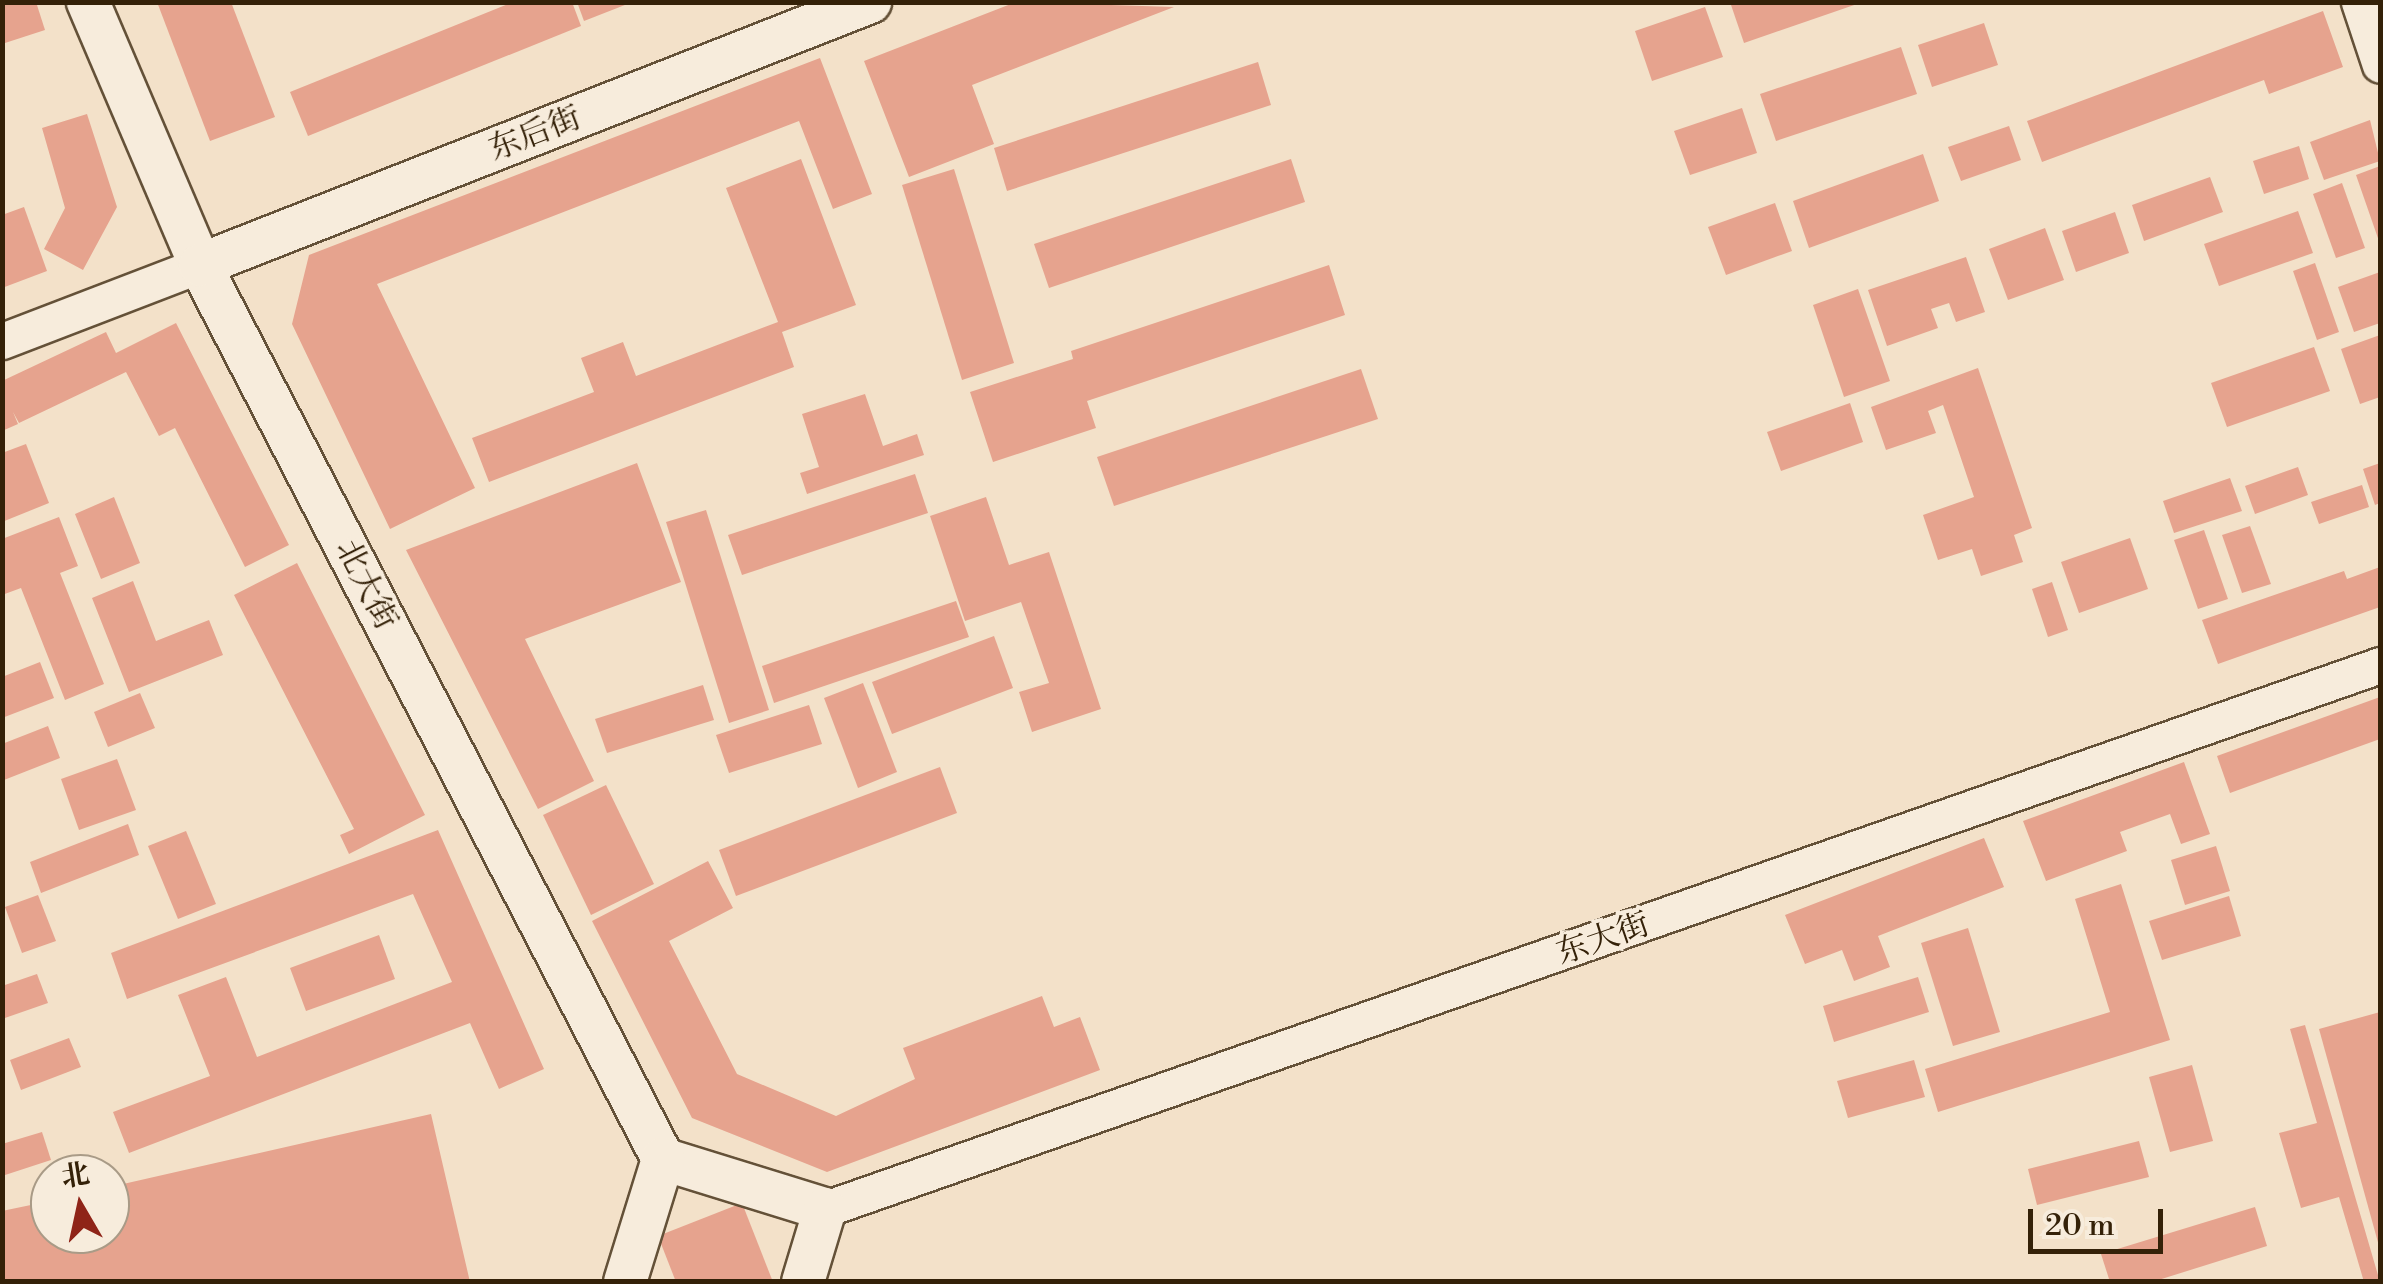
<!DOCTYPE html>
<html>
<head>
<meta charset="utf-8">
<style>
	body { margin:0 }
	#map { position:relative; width:2383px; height:1284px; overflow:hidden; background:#f3e1c9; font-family:"Libre Bodoni","Noto Serif SC",serif }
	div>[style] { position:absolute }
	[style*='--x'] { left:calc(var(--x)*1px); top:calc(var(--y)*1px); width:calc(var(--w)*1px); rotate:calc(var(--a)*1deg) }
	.building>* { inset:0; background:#e6a38e }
	.roads { filter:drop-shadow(2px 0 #645138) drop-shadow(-2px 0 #645138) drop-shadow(0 2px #645138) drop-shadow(0 -2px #645138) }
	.minor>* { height:35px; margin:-17.5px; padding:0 17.5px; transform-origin:17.5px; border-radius:17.5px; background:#f7ecdc }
	.tertiary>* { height:42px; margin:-21px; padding:0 21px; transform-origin:21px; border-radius:21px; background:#f7ecdc }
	span { translate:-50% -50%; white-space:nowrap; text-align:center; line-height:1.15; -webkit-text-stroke:8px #f7ecdc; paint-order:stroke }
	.street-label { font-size:32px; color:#342108 }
	.frame { position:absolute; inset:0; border:5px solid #342108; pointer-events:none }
	.north { position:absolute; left:30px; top:1154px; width:100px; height:100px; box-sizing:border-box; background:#f7ecdc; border:2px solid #a99b87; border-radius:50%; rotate:351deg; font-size:28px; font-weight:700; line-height:40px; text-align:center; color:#342108 }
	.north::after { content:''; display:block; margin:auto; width:35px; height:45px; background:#8f2418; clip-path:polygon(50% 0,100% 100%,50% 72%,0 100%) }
	.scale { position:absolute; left:2028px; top:1209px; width:135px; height:45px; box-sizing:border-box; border:5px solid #342108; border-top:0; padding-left:12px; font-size:30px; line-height:35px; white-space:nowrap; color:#342108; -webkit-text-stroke:8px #f7ecdc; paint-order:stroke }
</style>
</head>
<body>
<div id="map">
	<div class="building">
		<div style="clip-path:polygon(2px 2px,36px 2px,45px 30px,5px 43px)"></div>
		<div style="clip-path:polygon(157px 2px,231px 2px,275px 117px,210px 141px)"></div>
		<div style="clip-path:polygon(513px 2px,572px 2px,581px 26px,308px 136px,290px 92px)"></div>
		<div style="clip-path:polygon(577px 2px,630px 2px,630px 3px,584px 21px)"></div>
		<div style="clip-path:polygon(1016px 2px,1174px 7px,972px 85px,994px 144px,909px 177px,864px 61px)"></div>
		<div style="clip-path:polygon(1730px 2px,1860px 2px,1860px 3px,1744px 43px)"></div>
		<div style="clip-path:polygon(1705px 7px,1723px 57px,1652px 81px,1635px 31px)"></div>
		<div style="clip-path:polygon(2323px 11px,2343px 67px,2269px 94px,2264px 80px,2042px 162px,2027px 121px)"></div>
		<div style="clip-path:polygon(1984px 23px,1998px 65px,1932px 87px,1918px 45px)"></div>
		<div style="clip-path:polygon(1901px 47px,1917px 94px,1776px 141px,1760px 94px)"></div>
		<div style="clip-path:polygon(820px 58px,872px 194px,833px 209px,799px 121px,377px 284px,475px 488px,390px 529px,292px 324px,309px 255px)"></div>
		<div style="clip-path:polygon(1258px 62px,1271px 105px,1007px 191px,994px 148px)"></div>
		<div style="clip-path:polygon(1742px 108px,1757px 153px,1690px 175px,1674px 131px)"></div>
		<div style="clip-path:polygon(87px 114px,117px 207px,83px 270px,44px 249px,65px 208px,42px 128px)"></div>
		<div style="clip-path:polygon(2370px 120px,2380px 161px,2324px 180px,2310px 142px)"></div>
		<div style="clip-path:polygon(2009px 126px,2021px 160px,1961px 181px,1948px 147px)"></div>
		<div style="clip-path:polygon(2299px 146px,2309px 179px,2264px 194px,2253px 161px)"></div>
		<div style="clip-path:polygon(1923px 154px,1939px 201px,1809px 248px,1793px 201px)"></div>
		<div style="clip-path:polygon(801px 159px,856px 305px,782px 332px,794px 367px,489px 482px,472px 438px,594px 392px,581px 358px,623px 342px,636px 376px,778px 322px,726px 188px)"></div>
		<div style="clip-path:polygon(1291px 159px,1305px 202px,1049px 288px,1034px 244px)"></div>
		<div style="clip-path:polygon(2380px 166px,2380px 244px,2356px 175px)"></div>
		<div style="clip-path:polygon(954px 169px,1014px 363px,962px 380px,902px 185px)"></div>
		<div style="clip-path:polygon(2210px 177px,2223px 212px,2144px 241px,2132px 205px)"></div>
		<div style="clip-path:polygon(2342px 183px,2365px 248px,2336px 258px,2313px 194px)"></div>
		<div style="clip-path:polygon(1775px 203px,1792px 251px,1726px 275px,1708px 227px)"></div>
		<div style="clip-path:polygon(24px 207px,47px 271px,2px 288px,2px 215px)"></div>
		<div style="clip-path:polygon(2298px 211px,2313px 253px,2219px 286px,2204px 244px)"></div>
		<div style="clip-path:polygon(2115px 212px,2129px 253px,2076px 272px,2062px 231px)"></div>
		<div style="clip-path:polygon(2045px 228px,2064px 280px,2008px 300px,1989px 249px)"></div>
		<div style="clip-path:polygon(1966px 257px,1985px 312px,1956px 322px,1949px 303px,1931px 309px,1938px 328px,1887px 346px,1868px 290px)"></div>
		<div style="clip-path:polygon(2315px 263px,2339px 332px,2317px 340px,2293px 271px)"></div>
		<div style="clip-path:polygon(1329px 265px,1345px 315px,1087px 401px,1096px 428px,993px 462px,970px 392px,1073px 359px,1071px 351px)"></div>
		<div style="clip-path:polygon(2380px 272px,2380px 323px,2354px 332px,2338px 287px)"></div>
		<div style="clip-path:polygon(1858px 289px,1890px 381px,1844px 397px,1813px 305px)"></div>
		<div style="clip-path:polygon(176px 323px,289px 545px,245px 567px,175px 428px,159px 436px,126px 372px,19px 423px,13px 412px,18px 424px,2px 431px,2px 381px,106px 332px,116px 353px)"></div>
		<div style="clip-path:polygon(2380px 335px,2380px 397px,2360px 404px,2341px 349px)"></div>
		<div style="clip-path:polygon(2314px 347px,2330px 391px,2227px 427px,2211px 383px)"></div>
		<div style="clip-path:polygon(1978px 368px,2032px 528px,2014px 535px,2023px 562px,1981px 576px,1972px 549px,1938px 560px,1923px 515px,1974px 497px,1943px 405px,1928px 411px,1936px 433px,1886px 450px,1871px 407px)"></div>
		<div style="clip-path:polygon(1361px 369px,1378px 419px,1114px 506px,1097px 457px)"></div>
		<div style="clip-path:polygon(865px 394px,883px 446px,917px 434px,924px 455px,807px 494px,800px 473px,819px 467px,802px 414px)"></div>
		<div style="clip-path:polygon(1850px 403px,1863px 442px,1781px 471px,1767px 432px)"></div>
		<div style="clip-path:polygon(26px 444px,49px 503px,2px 522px,2px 453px)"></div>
		<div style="clip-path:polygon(637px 463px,681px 582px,525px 639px,594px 781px,538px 809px,406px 550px)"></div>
		<div style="clip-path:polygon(2380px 463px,2380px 503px,2375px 505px,2363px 469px)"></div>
		<div style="clip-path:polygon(2298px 467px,2308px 495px,2255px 514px,2245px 486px)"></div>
		<div style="clip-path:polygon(915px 474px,928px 513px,742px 575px,728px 535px)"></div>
		<div style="clip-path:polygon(2230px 478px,2242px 511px,2174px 533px,2163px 501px)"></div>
		<div style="clip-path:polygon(2362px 485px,2369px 507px,2319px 524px,2311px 502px)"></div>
		<div style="clip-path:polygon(114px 497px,140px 563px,101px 579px,75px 514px)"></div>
		<div style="clip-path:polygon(986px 497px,1009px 565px,1049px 552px,1101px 709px,1032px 732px,1019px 692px,1049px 683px,1021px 602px,965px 621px,930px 516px)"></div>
		<div style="clip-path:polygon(706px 510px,769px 710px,729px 723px,666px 522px)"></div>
		<div style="clip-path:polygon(59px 517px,78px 566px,60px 573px,104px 684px,65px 700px,21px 588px,2px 595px,2px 539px)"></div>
		<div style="clip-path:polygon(2250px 526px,2271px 584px,2242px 593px,2222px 535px)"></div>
		<div style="clip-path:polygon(2204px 530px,2228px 599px,2198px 609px,2174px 540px)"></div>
		<div style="clip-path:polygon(2130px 538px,2148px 589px,2079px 613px,2061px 562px)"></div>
		<div style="clip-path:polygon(297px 563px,425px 815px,349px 854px,340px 835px,354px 829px,234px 595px)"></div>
		<div style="clip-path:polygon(2380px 567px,2380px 607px,2218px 664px,2202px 620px,2344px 571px,2347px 579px)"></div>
		<div style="clip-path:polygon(133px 581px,156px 641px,209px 620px,223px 655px,129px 692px,92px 598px)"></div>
		<div style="clip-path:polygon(2052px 582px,2068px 630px,2048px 637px,2032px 589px)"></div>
		<div style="clip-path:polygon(956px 601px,969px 637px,774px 703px,762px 666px)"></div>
		<div style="clip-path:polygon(994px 636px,1013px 688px,892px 734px,872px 682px)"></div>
		<div style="clip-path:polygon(40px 662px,54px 698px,2px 718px,2px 677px)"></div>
		<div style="clip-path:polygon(863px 683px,897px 772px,858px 788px,824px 698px)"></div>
		<div style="clip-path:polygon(703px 685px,714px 720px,607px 753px,595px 719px)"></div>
		<div style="clip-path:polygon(140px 693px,155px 728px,108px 747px,94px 712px)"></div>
		<div style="clip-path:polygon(2380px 697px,2380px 739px,2230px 793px,2217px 756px)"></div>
		<div style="clip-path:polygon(809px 705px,822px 744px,729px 773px,716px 735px)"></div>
		<div style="clip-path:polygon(48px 726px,60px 758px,4px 780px,2px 744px)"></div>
		<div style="clip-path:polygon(117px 759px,136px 810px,79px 830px,61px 779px)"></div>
		<div style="clip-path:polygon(2184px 762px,2210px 834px,2181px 844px,2170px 814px,2120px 832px,2127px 851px,2046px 881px,2023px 821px)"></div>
		<div style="clip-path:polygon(940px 767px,957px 813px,736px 896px,719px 850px)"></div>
		<div style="clip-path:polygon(606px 785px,654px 884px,591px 915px,543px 815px)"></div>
		<div style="clip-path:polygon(128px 824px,139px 855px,41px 893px,30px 862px)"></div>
		<div style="clip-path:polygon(438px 830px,544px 1069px,499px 1089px,470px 1023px,129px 1153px,113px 1112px,210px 1076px,178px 995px,226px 977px,257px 1057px,452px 982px,413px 894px,127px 999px,111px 953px)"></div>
		<div style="clip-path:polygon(186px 831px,216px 904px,178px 919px,148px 846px)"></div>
		<div style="clip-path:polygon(1984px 838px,2004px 887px,1878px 936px,1890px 967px,1854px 981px,1842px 950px,1805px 964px,1785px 915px)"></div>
		<div style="clip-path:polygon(2216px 846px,2230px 891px,2185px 905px,2171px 860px)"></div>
		<div style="clip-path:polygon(708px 861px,733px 908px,669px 941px,737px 1074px,836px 1116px,915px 1079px,903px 1048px,1042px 996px,1054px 1027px,1080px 1017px,1100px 1070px,827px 1172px,692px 1118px,592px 921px)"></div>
		<div style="clip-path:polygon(2121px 884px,2170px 1040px,1938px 1112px,1925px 1069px,2110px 1012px,2075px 899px)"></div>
		<div style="clip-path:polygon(38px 895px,56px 941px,22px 953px,5px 907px)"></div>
		<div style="clip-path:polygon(2229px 896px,2241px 936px,2162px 960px,2149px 921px)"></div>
		<div style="clip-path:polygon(1968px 928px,2000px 1032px,1953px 1046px,1921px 943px)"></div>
		<div style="clip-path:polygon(379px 935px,395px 979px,306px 1011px,290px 968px)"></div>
		<div style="clip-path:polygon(37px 974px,48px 1003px,2px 1019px,2px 986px)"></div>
		<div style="clip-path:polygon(1918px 977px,1929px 1012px,1834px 1042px,1823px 1006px)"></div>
		<div style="clip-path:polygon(2380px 1012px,2380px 1246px,2379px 1246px,2319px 1029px)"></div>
		<div style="clip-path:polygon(2305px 1025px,2380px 1282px,2364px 1282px,2339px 1197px,2301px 1208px,2279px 1133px,2317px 1123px,2290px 1029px)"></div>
		<div style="clip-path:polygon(69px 1038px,81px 1067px,21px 1090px,10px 1060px)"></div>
		<div style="clip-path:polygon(1914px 1060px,1925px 1097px,1848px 1118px,1837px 1081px)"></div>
		<div style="clip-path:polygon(2192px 1065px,2213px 1141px,2170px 1152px,2149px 1077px)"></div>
		<div style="clip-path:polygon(431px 1114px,470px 1282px,2px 1282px,2px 1211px,50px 1201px,50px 1234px,110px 1234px,110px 1187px)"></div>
		<div style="clip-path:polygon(42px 1132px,51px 1160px,2px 1176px,2px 1144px)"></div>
		<div style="clip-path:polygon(2139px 1141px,2149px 1177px,2037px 1205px,2028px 1169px)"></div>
		<div style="clip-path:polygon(742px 1203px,773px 1282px,676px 1282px,658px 1236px)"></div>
		<div style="clip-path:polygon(2255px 1207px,2267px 1246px,2152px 1282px,2110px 1282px,2101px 1254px)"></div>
	</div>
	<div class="roads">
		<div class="minor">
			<div style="--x:2359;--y:2;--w:66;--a:71.6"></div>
			<div style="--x:2;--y:341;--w:212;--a:-21"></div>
			<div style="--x:825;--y:1209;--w:1647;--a:-19.28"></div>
		</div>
		<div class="tertiary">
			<div style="--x:88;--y:2;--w:286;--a:66.9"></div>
			<div style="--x:200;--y:265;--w:1007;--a:62.62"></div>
			<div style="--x:200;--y:265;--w:720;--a:-21.43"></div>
			<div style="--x:663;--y:1159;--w:170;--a:17.2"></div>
			<div style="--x:825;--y:1209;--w:76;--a:106.8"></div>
			<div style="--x:625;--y:1282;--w:129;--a:-72.8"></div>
		</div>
	</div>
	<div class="street-label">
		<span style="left:535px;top:134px;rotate:-21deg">东后街</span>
		<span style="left:366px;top:585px;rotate:63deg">北大街</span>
		<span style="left:1603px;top:939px;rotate:-19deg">东大街</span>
	</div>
	<div class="frame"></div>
	<div class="north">北</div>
	<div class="scale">20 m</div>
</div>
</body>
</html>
